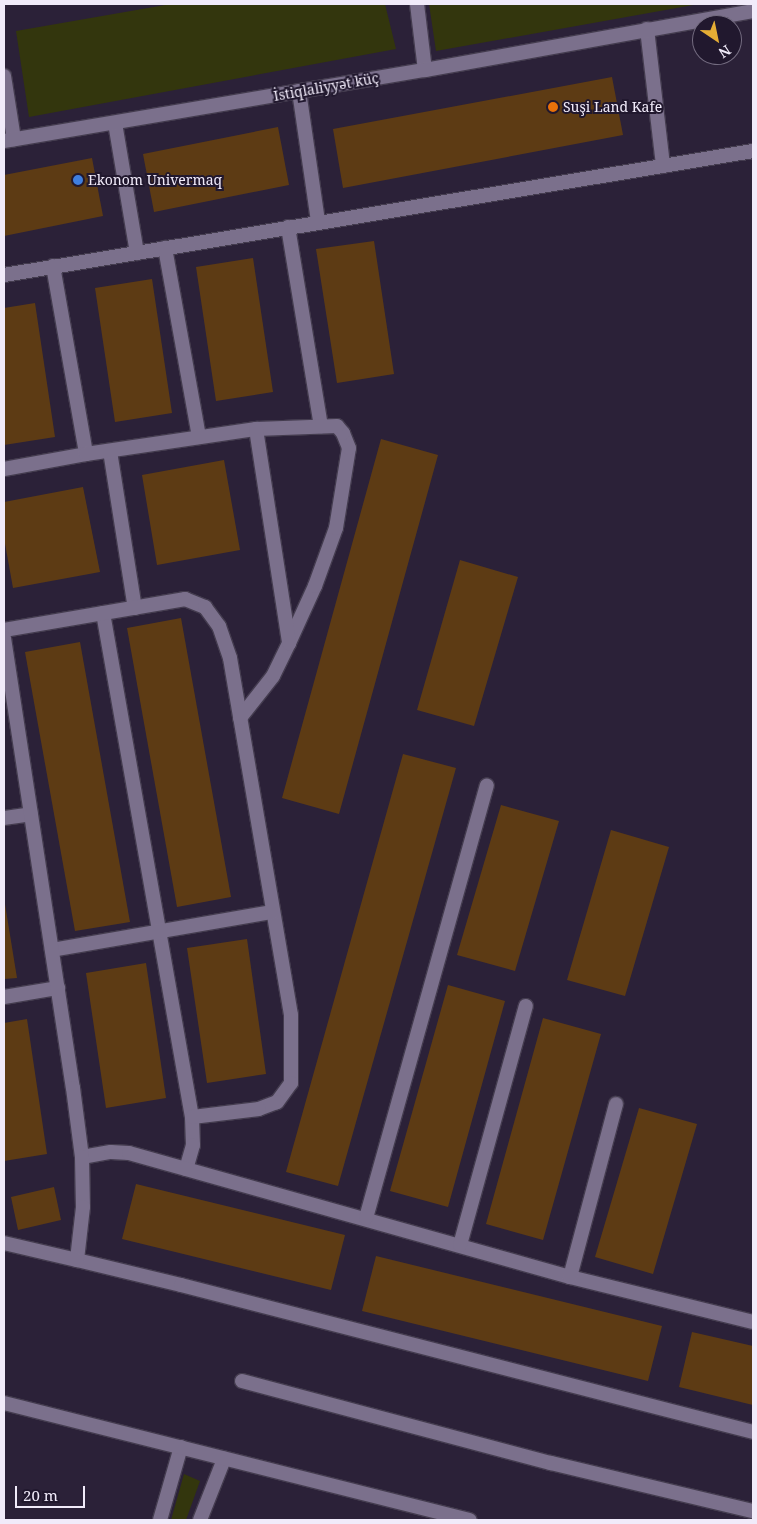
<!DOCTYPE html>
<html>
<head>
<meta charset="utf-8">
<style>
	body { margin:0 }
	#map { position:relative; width:757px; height:1524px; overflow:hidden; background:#2b2138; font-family:"Noto Serif",serif }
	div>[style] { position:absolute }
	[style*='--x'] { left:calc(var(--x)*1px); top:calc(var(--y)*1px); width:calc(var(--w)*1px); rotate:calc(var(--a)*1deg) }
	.green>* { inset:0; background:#33360d }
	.building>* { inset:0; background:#5d3b14 }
	.roads { filter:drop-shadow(1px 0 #443c4f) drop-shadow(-1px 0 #443c4f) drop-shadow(0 1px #443c4f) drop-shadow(0 -1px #443c4f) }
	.service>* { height:14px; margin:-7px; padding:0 7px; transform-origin:7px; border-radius:7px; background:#7b708c }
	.minor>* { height:14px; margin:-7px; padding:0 7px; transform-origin:7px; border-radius:7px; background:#7b708c }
	.dots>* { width:14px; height:14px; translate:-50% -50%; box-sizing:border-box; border:2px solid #21182e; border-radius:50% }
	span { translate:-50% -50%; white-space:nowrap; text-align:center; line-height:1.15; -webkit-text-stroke:4px #21182e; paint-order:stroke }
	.street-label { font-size:14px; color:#f1ebfa }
	.poi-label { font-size:14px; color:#f1ebfa }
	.left { translate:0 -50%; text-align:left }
	.frame { position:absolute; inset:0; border:5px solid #f1ebfa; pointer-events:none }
	.north { position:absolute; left:692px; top:15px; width:50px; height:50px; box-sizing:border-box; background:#21182e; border:1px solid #746c80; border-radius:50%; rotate:146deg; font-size:14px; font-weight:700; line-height:20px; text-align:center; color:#f1ebfa }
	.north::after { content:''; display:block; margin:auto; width:18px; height:22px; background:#e5ad35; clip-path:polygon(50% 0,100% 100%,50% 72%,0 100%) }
	.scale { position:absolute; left:15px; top:1486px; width:70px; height:22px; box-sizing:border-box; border:2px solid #f1ebfa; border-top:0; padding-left:6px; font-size:15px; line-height:18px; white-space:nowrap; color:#f1ebfa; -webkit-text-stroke:4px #21182e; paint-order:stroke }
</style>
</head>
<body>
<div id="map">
	<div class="green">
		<div style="clip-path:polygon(171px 4px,385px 4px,396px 49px,29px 117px,16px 31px)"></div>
		<div style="clip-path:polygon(429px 4px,699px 4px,436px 51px)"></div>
		<div style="clip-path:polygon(184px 1474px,200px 1481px,186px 1520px,171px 1520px)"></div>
	</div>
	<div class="building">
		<div style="clip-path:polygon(612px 77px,623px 135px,343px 188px,333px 129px)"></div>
		<div style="clip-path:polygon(278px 127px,289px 185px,154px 212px,143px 154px)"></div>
		<div style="clip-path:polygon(92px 158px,103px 216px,4px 236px,4px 175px)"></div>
		<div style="clip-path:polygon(374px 241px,394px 374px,337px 383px,316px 249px)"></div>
		<div style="clip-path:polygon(253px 258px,273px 392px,216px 401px,196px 267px)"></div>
		<div style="clip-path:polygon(152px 279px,172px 413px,115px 422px,95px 288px)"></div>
		<div style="clip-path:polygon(35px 303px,55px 437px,4px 445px,4px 308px)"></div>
		<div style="clip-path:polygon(381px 439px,438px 455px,339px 814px,282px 798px)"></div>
		<div style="clip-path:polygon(224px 460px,240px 550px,157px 565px,142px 475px)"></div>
		<div style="clip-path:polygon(83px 487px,100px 572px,13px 588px,4px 538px,4px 502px)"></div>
		<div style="clip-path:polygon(460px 560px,518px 577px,474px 726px,417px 710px)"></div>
		<div style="clip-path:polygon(181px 618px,231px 897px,177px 907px,127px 628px)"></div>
		<div style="clip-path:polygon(80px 642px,130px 922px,75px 931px,25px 652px)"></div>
		<div style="clip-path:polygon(403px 754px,456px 768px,338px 1186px,286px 1172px)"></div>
		<div style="clip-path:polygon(501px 805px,559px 821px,515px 971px,457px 955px)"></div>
		<div style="clip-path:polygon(611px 830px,669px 847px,625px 996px,567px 980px)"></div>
		<div style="clip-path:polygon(4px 898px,17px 978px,4px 979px)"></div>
		<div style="clip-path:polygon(247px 939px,266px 1074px,207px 1083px,187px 948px)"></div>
		<div style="clip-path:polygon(146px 963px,166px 1098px,106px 1108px,86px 973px)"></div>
		<div style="clip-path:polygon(448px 985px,505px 1001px,448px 1207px,390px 1191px)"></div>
		<div style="clip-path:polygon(543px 1018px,601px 1034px,543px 1240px,486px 1224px)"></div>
		<div style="clip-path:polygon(27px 1019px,47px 1154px,4px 1161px,4px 1023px)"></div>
		<div style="clip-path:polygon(639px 1108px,697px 1124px,653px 1274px,595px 1257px)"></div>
		<div style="clip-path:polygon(136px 1184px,345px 1235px,331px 1290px,122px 1239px)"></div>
		<div style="clip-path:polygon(54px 1187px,61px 1220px,18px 1230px,11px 1197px)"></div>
		<div style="clip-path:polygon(376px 1256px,662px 1326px,648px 1381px,362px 1311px)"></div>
		<div style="clip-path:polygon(692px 1332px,753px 1346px,753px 1405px,679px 1387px)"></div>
	</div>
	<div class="roads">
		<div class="service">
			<div style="--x:647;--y:29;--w:138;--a:83.3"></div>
			<div style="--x:4;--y:76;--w:64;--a:81"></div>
			<div style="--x:299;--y:91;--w:132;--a:81.7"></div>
			<div style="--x:115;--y:123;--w:132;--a:80.4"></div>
			<div style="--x:288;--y:227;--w:202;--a:80.6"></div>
			<div style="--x:165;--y:248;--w:192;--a:79.8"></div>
			<div style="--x:53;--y:266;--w:191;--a:80"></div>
			<div style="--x:4;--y:275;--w:759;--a:-9.4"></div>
			<div style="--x:110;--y:451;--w:159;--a:81"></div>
			<div style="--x:4;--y:469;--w:83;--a:-10.4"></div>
			<div style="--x:86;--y:454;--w:172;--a:-8.4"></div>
			<div style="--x:103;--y:613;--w:512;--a:79.99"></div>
			<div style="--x:192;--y:1117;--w:28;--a:88"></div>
			<div style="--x:193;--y:1145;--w:25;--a:106"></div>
			<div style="--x:4;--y:630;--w:184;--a:-9.7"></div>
			<div style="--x:185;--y:599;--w:22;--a:22"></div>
			<div style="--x:205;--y:607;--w:24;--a:54"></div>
			<div style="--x:219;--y:626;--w:34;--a:71"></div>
			<div style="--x:230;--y:658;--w:362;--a:80.3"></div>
			<div style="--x:291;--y:1015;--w:68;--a:90"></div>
			<div style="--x:291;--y:1083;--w:24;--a:126"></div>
			<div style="--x:277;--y:1102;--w:19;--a:159"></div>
			<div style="--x:259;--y:1109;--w:67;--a:173.2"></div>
			<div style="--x:240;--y:718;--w:53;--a:-51.8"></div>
			<div style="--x:273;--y:676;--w:37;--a:-64"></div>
			<div style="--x:289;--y:643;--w:63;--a:-65.5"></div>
			<div style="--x:315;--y:586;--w:62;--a:-70.1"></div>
			<div style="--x:336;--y:528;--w:81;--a:-80.8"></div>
			<div style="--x:349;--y:448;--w:16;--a:-112"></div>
			<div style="--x:343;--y:433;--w:9;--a:-131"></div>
			<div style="--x:337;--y:426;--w:81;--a:177.9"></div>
			<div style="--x:256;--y:429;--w:217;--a:81.2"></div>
			<div style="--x:4;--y:818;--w:27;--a:-8"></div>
			<div style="--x:52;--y:950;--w:224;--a:-9.8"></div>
			<div style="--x:4;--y:997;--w:55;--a:-9.5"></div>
			<div style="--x:82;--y:1157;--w:29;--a:-10"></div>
			<div style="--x:111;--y:1152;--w:18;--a:3"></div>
			<div style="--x:129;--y:1153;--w:458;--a:15.7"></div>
			<div style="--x:570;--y:1277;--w:188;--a:13.8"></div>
			<div style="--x:366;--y:1218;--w:449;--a:-74.4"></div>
			<div style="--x:460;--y:1245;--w:248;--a:-74.6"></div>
			<div style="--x:77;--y:1260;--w:107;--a:13.5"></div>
			<div style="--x:181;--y:1285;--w:591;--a:14.41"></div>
			<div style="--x:570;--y:1277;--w:179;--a:-75.1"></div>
			<div style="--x:160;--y:1520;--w:76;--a:-74"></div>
			<div style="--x:200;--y:1520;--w:66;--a:-68.5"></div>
		</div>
		<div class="minor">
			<div style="--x:417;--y:4;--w:66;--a:83.1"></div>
			<div style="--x:4;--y:141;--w:427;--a:-9.6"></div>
			<div style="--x:425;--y:70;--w:333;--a:-10.2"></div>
			<div style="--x:4;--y:638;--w:455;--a:81.3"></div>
			<div style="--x:73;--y:1088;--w:70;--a:82.6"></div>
			<div style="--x:82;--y:1157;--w:50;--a:88.9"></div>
			<div style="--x:83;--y:1207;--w:53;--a:96.5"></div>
			<div style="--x:77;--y:1260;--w:75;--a:-166.9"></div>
			<div style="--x:242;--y:1381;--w:320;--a:14.9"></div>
			<div style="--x:551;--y:1463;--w:208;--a:13.4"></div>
			<div style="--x:4;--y:1403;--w:480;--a:14.1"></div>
		</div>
	</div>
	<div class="dots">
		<div style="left:553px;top:107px;background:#e8710a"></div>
		<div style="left:78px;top:180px;background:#3f7fe0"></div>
	</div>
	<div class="street-label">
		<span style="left:326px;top:87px;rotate:-10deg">İstiqlaliyyət küç</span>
	</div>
	<div class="poi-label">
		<span class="left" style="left:563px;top:107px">Suşi Land Kafe</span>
		<span class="left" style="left:88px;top:180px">Ekonom Univermaq</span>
	</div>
	<div class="frame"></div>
	<div class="north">N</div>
	<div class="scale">20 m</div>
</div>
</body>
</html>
